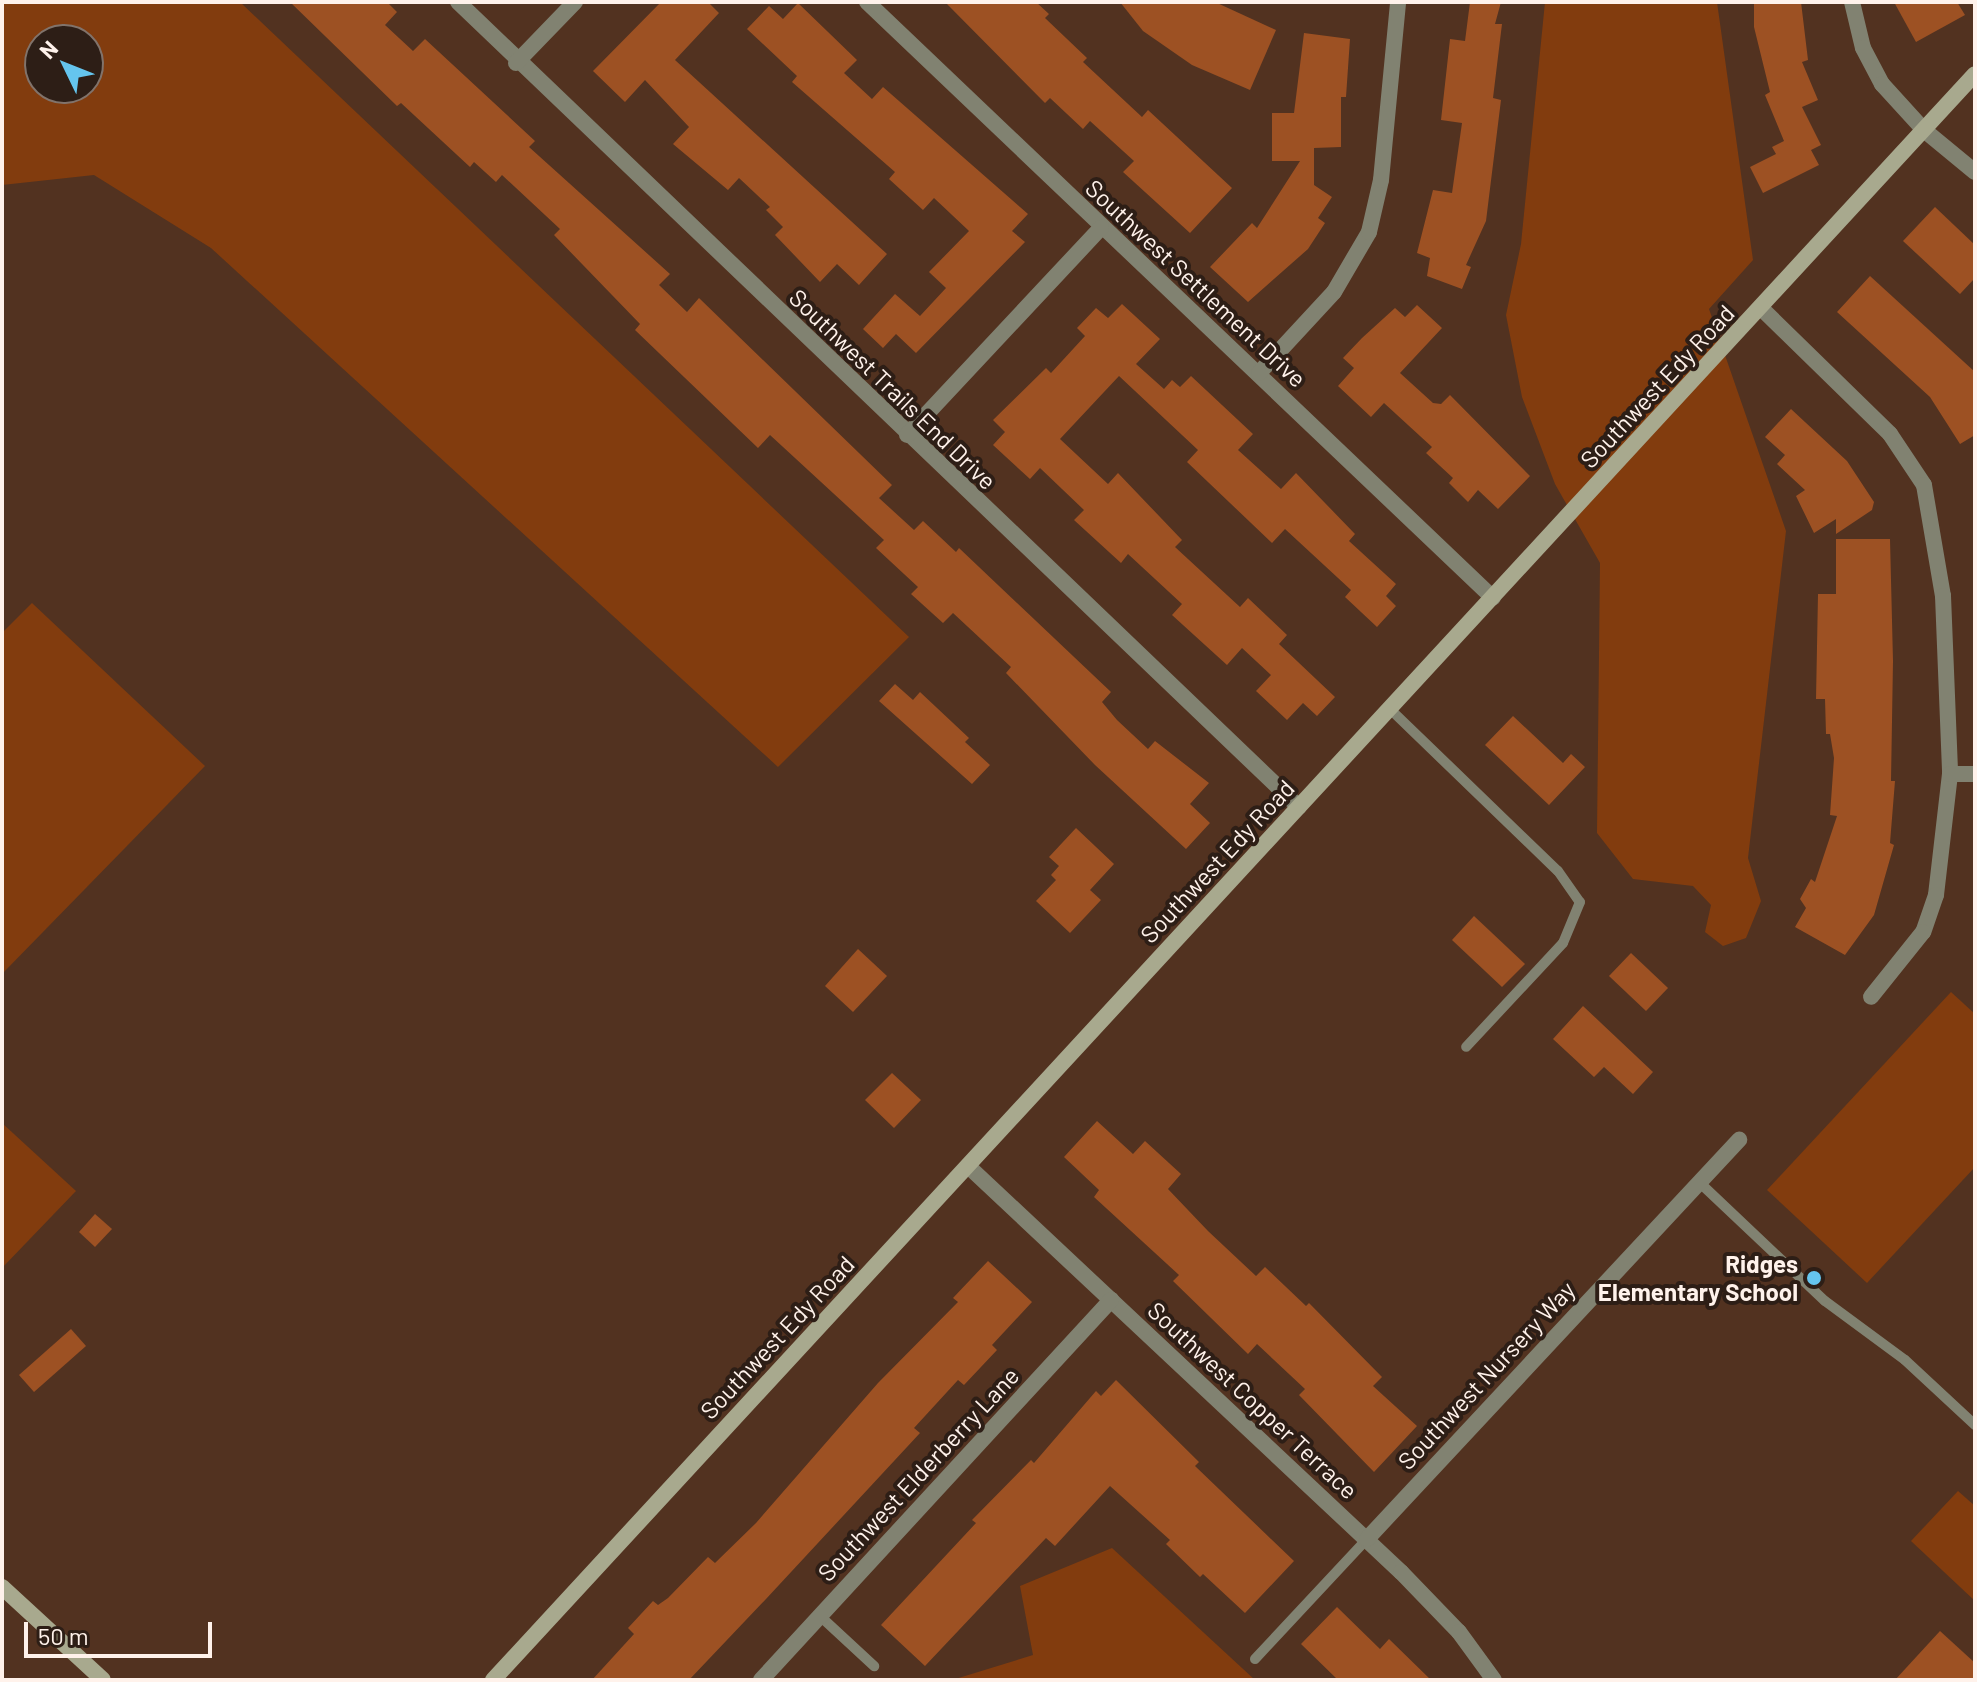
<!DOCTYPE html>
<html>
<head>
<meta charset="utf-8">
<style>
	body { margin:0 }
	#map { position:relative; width:1977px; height:1682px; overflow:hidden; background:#523220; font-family:Barlow,sans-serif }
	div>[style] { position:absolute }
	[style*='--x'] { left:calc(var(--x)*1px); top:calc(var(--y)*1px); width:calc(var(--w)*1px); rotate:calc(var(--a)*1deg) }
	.green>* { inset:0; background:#823c0e }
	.building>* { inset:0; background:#9d5123 }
	.lane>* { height:10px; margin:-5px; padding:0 5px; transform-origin:5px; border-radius:5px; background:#818271 }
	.street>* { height:16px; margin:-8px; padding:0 8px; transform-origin:8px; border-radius:8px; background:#818271 }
	.secondary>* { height:16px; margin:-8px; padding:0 8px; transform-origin:8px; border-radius:8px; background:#a8a98e }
	.dots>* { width:22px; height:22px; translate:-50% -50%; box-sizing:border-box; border:4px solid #2d1e16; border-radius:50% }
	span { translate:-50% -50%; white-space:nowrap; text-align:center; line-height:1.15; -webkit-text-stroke:8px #2d1e16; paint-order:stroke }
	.street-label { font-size:24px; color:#fff2eb }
	.poi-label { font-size:24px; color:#fff2eb; font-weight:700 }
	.right { translate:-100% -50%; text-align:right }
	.frame { position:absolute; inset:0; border:4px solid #fff2eb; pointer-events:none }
	.north { position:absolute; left:24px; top:24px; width:80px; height:80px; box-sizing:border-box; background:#2d1e16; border:2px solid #81736b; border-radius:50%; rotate:313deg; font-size:22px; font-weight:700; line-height:32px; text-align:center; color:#fff2eb }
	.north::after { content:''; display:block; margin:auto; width:28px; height:36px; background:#65c5ee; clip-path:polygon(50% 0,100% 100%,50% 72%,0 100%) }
	.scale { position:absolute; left:24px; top:1622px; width:188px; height:36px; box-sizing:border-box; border:4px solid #fff2eb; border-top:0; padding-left:10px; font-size:24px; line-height:28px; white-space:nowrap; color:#fff2eb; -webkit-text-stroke:6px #2d1e16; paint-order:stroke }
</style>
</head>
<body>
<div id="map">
	<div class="green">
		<div style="clip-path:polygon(evenodd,2px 2px,240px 2px,909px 637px,778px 767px,211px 248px,94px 175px,2px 185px,2px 2px,40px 40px,88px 40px,88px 88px,40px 88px,40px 40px)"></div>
		<div style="clip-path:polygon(1545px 2px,1717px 2px,1753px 260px,1709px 309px,1786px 531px,1748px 858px,1761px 901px,1746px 938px,1723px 946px,1705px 932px,1711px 905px,1693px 886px,1633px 879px,1597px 833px,1600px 563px,1555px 484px,1522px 397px,1506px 315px,1521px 244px)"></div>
		<div style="clip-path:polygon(32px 603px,205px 766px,2px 974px,2px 633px)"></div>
		<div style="clip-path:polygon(1951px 992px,1975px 1014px,1975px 1167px,1867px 1283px,1767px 1190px)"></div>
		<div style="clip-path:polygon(2px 1123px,76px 1191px,2px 1268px)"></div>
		<div style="clip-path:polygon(1958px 1491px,1975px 1506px,1975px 1601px,1911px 1541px)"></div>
		<div style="clip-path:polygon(1112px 1548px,1255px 1680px,952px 1680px,1033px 1655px,1020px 1586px)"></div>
	</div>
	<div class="building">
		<div style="clip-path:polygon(290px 2px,387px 2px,397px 12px,385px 25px,413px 51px,425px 39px,535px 141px,529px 147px,670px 274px,659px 285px,687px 312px,699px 298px,892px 485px,879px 498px,914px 530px,923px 521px,956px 552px,959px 548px,1111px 692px,1102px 702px,1117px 720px,1148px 749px,1155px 741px,1209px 783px,1190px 804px,1210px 823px,1186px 849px,1095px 765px,1006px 673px,1011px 667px,953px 613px,943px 623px,911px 594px,918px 587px,876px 548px,884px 540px,770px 435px,758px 448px,635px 330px,640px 324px,554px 235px,560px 229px,502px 175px,496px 182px,474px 162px,470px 167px,401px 103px,397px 106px)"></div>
		<div style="clip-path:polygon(661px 2px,708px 2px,719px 13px,675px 60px,887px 254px,859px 285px,837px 264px,820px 282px,775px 235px,783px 227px,766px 210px,770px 207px,739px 178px,728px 190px,673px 144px,689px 127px,645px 80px,625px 102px,593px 71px)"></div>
		<div style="clip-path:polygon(945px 2px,1036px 2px,1049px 14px,1045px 18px,1087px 58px,1083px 62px,1142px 117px,1148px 110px,1232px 188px,1190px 233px,1123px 172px,1134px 161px,1090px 121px,1083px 129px,1050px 98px,1045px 103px)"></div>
		<div style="clip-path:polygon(1120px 2px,1215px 2px,1276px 30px,1250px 90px,1192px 65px,1143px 31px)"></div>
		<div style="clip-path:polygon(1470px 2px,1501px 2px,1495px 24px,1502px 24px,1493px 98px,1501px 100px,1486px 221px,1466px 265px,1471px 267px,1462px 289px,1427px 276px,1430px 258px,1417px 253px,1433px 190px,1452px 193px,1462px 123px,1441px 120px,1450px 39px,1465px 41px)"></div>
		<div style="clip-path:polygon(1754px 2px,1801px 2px,1808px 60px,1802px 62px,1818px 100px,1802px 107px,1821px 145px,1811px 150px,1819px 165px,1763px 193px,1750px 167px,1776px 154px,1772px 147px,1784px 141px,1765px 95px,1770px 92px,1754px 27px)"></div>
		<div style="clip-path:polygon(1894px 2px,1957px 2px,1965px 15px,1916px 42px)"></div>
		<div style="clip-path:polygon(798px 3px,857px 60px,844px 73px,872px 99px,883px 87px,1028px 214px,1012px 231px,1025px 242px,916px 353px,896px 334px,883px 348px,863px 329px,895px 294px,920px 316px,946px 288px,929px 272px,969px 231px,934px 198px,923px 210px,889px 179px,895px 172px,792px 82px,797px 76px,747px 29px,769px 6px,783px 19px)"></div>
		<div style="clip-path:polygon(1304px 33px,1350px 39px,1346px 97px,1341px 97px,1341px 147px,1314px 148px,1314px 185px,1332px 197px,1318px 218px,1325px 223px,1308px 249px,1248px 302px,1210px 267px,1252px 223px,1257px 228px,1300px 161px,1272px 161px,1272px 113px,1294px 113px)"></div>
		<div style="clip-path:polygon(1935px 207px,1975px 245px,1975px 278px,1960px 294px,1903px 241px)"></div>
		<div style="clip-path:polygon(1870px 276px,1975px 372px,1975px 435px,1960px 444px,1930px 397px,1837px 312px)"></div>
		<div style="clip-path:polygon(1122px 304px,1160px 339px,1136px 364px,1164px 389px,1172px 380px,1180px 387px,1191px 376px,1253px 434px,1238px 450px,1281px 489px,1296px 473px,1355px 534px,1349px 541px,1396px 584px,1386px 596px,1396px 606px,1377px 627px,1345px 597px,1351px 590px,1285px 529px,1272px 543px,1187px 462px,1198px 450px,1119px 376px,1060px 439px,1108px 484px,1118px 473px,1182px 540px,1175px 547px,1240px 607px,1248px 598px,1287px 635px,1279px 644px,1335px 697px,1317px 716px,1303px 703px,1287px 720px,1256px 691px,1271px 675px,1242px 648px,1227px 665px,1172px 615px,1182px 604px,1128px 554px,1121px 563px,1074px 520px,1084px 510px,1040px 468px,1030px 479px,993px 445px,1005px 432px,993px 420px,1046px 368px,1051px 373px,1085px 336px,1077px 328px,1096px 308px,1108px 318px)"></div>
		<div style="clip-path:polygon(1417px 305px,1442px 328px,1400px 373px,1433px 403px,1441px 404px,1450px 395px,1530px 476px,1498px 509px,1478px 490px,1468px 502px,1449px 483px,1453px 478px,1426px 453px,1432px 447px,1384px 403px,1371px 417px,1338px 386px,1354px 368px,1343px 358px,1362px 338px,1395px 308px,1405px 317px)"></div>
		<div style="clip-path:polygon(1791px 409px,1847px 461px,1874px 502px,1872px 510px,1836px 534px,1836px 519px,1814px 533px,1796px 496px,1805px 490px,1777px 464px,1785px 455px,1765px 437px)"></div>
		<div style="clip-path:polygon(1836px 539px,1890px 539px,1893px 661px,1891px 781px,1895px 781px,1890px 843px,1894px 845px,1874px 915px,1845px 955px,1795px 927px,1806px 908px,1800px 899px,1811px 879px,1815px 882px,1837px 816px,1830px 815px,1834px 758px,1830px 734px,1826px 734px,1825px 699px,1816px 699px,1818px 594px,1836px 594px)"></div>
		<div style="clip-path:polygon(895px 684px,913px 700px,920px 692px,969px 738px,965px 742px,990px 765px,972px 784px,879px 701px)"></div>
		<div style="clip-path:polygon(1513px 716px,1563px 763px,1571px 754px,1585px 767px,1549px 805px,1485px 745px)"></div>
		<div style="clip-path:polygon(1076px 828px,1114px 864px,1090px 890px,1101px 900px,1070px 933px,1036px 901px,1056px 880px,1051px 875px,1059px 866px,1049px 857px)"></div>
		<div style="clip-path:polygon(1474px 916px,1525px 964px,1502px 987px,1452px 940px)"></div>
		<div style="clip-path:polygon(858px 949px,887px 976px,853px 1012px,825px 986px)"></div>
		<div style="clip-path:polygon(1631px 953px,1668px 988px,1646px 1011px,1609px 976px)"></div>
		<div style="clip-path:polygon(1583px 1006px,1653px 1072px,1633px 1094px,1604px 1067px,1594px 1077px,1553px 1039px)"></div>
		<div style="clip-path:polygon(892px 1073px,921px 1100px,894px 1128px,865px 1100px)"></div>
		<div style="clip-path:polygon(1097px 1121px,1133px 1154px,1145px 1141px,1181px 1174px,1168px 1189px,1208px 1231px,1256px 1276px,1265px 1267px,1306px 1306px,1309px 1303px,1382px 1377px,1373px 1386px,1417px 1426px,1374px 1472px,1299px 1395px,1305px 1389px,1257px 1344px,1248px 1354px,1173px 1281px,1179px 1275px,1094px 1197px,1099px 1190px,1064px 1157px)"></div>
		<div style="clip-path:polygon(95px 1214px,112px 1229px,95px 1247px,79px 1232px)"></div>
		<div style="clip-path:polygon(988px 1261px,1032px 1302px,992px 1345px,997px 1350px,964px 1385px,958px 1380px,914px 1428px,920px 1433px,766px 1599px,689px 1680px,592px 1680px,634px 1634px,628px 1628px,653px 1601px,658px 1605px,668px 1598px,708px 1557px,715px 1563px,756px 1523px,878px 1383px,958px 1302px,953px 1298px)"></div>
		<div style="clip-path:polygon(71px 1329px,86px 1346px,34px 1392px,19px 1375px)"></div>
		<div style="clip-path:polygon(1116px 1380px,1199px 1462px,1195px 1466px,1294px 1561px,1245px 1613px,1203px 1574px,1200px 1577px,1166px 1544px,1170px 1540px,1110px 1486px,1055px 1546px,1046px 1538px,925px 1666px,881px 1625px,976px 1523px,972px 1520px,1031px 1460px,1034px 1463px,1096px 1391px,1101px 1396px)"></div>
		<div style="clip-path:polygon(1337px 1607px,1380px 1649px,1389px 1639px,1431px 1680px,1338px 1680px,1301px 1644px)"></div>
		<div style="clip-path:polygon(1940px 1631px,1975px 1663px,1975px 1680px,1895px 1680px)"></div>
	</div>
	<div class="lane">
		<div style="--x:1390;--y:709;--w:233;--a:44"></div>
		<div style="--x:1558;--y:871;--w:38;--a:55"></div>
		<div style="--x:1580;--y:902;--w:44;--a:112.5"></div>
		<div style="--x:1563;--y:943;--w:142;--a:133"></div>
		<div style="--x:1699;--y:1182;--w:173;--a:43.4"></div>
		<div style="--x:1825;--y:1301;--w:99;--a:36.4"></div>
		<div style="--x:1905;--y:1360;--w:96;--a:42.9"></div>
		<div style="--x:820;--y:1616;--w:74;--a:42.8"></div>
		<div style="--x:1255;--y:1659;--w:164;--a:-47"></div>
	</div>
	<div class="street">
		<div style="--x:458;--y:2;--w:1164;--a:43.75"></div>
		<div style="--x:867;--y:2;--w:864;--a:43.59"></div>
		<div style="--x:1852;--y:2;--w:47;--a:76.6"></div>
		<div style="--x:1863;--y:48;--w:41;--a:62.2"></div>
		<div style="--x:1882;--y:84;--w:62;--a:47.6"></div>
		<div style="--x:1924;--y:130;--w:66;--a:39.5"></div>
		<div style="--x:516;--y:63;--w:85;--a:-46"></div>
		<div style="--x:1761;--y:308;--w:180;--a:44.3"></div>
		<div style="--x:1890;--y:434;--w:61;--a:56.3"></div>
		<div style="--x:1924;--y:485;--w:113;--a:80.3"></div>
		<div style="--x:1943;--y:596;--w:178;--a:87.7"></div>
		<div style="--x:1950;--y:774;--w:122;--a:96.6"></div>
		<div style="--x:1936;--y:895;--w:39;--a:109"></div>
		<div style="--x:1923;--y:932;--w:83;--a:128.7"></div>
		<div style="--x:1259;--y:373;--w:110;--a:-47.2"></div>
		<div style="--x:1334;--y:292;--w:69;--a:-59.7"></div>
		<div style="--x:1369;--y:232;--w:53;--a:-77"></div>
		<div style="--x:1381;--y:180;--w:179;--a:-84.5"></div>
		<div style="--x:907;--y:435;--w:284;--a:-46.9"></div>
		<div style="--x:1950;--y:774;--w:25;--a:0"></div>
		<div style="--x:968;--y:1166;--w:594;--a:43.16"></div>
		<div style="--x:1401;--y:1572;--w:83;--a:46"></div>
		<div style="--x:1459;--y:1632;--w:59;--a:53.9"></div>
		<div style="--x:1367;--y:1539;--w:546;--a:-47.01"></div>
		<div style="--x:761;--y:1680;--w:517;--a:-47.35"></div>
	</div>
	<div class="secondary">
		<div style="--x:2;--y:1587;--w:137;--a:42.6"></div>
		<div style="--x:493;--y:1680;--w:2185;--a:-47.3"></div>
	</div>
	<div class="dots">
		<div style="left:1814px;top:1278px;background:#65c5ee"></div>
	</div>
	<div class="street-label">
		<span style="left:1196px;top:283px;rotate:43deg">Southwest Settlement Drive</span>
		<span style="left:1657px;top:386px;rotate:-47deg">Southwest Edy Road</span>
		<span style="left:893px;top:389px;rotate:44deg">Southwest Trails End Drive</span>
		<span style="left:1217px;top:861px;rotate:-47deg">Southwest Edy Road</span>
		<span style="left:777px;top:1337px;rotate:-47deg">Southwest Edy Road</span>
		<span style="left:1486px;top:1375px;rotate:-47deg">Southwest Nursery Way</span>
		<span style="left:1253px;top:1400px;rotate:43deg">Southwest Copper Terrace</span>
		<span style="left:918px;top:1474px;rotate:-47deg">Southwest Elderberry Lane</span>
	</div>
	<div class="poi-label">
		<span class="right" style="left:1798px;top:1278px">Ridges<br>Elementary School</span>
	</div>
	<div class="frame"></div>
	<div class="north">N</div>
	<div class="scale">50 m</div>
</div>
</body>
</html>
